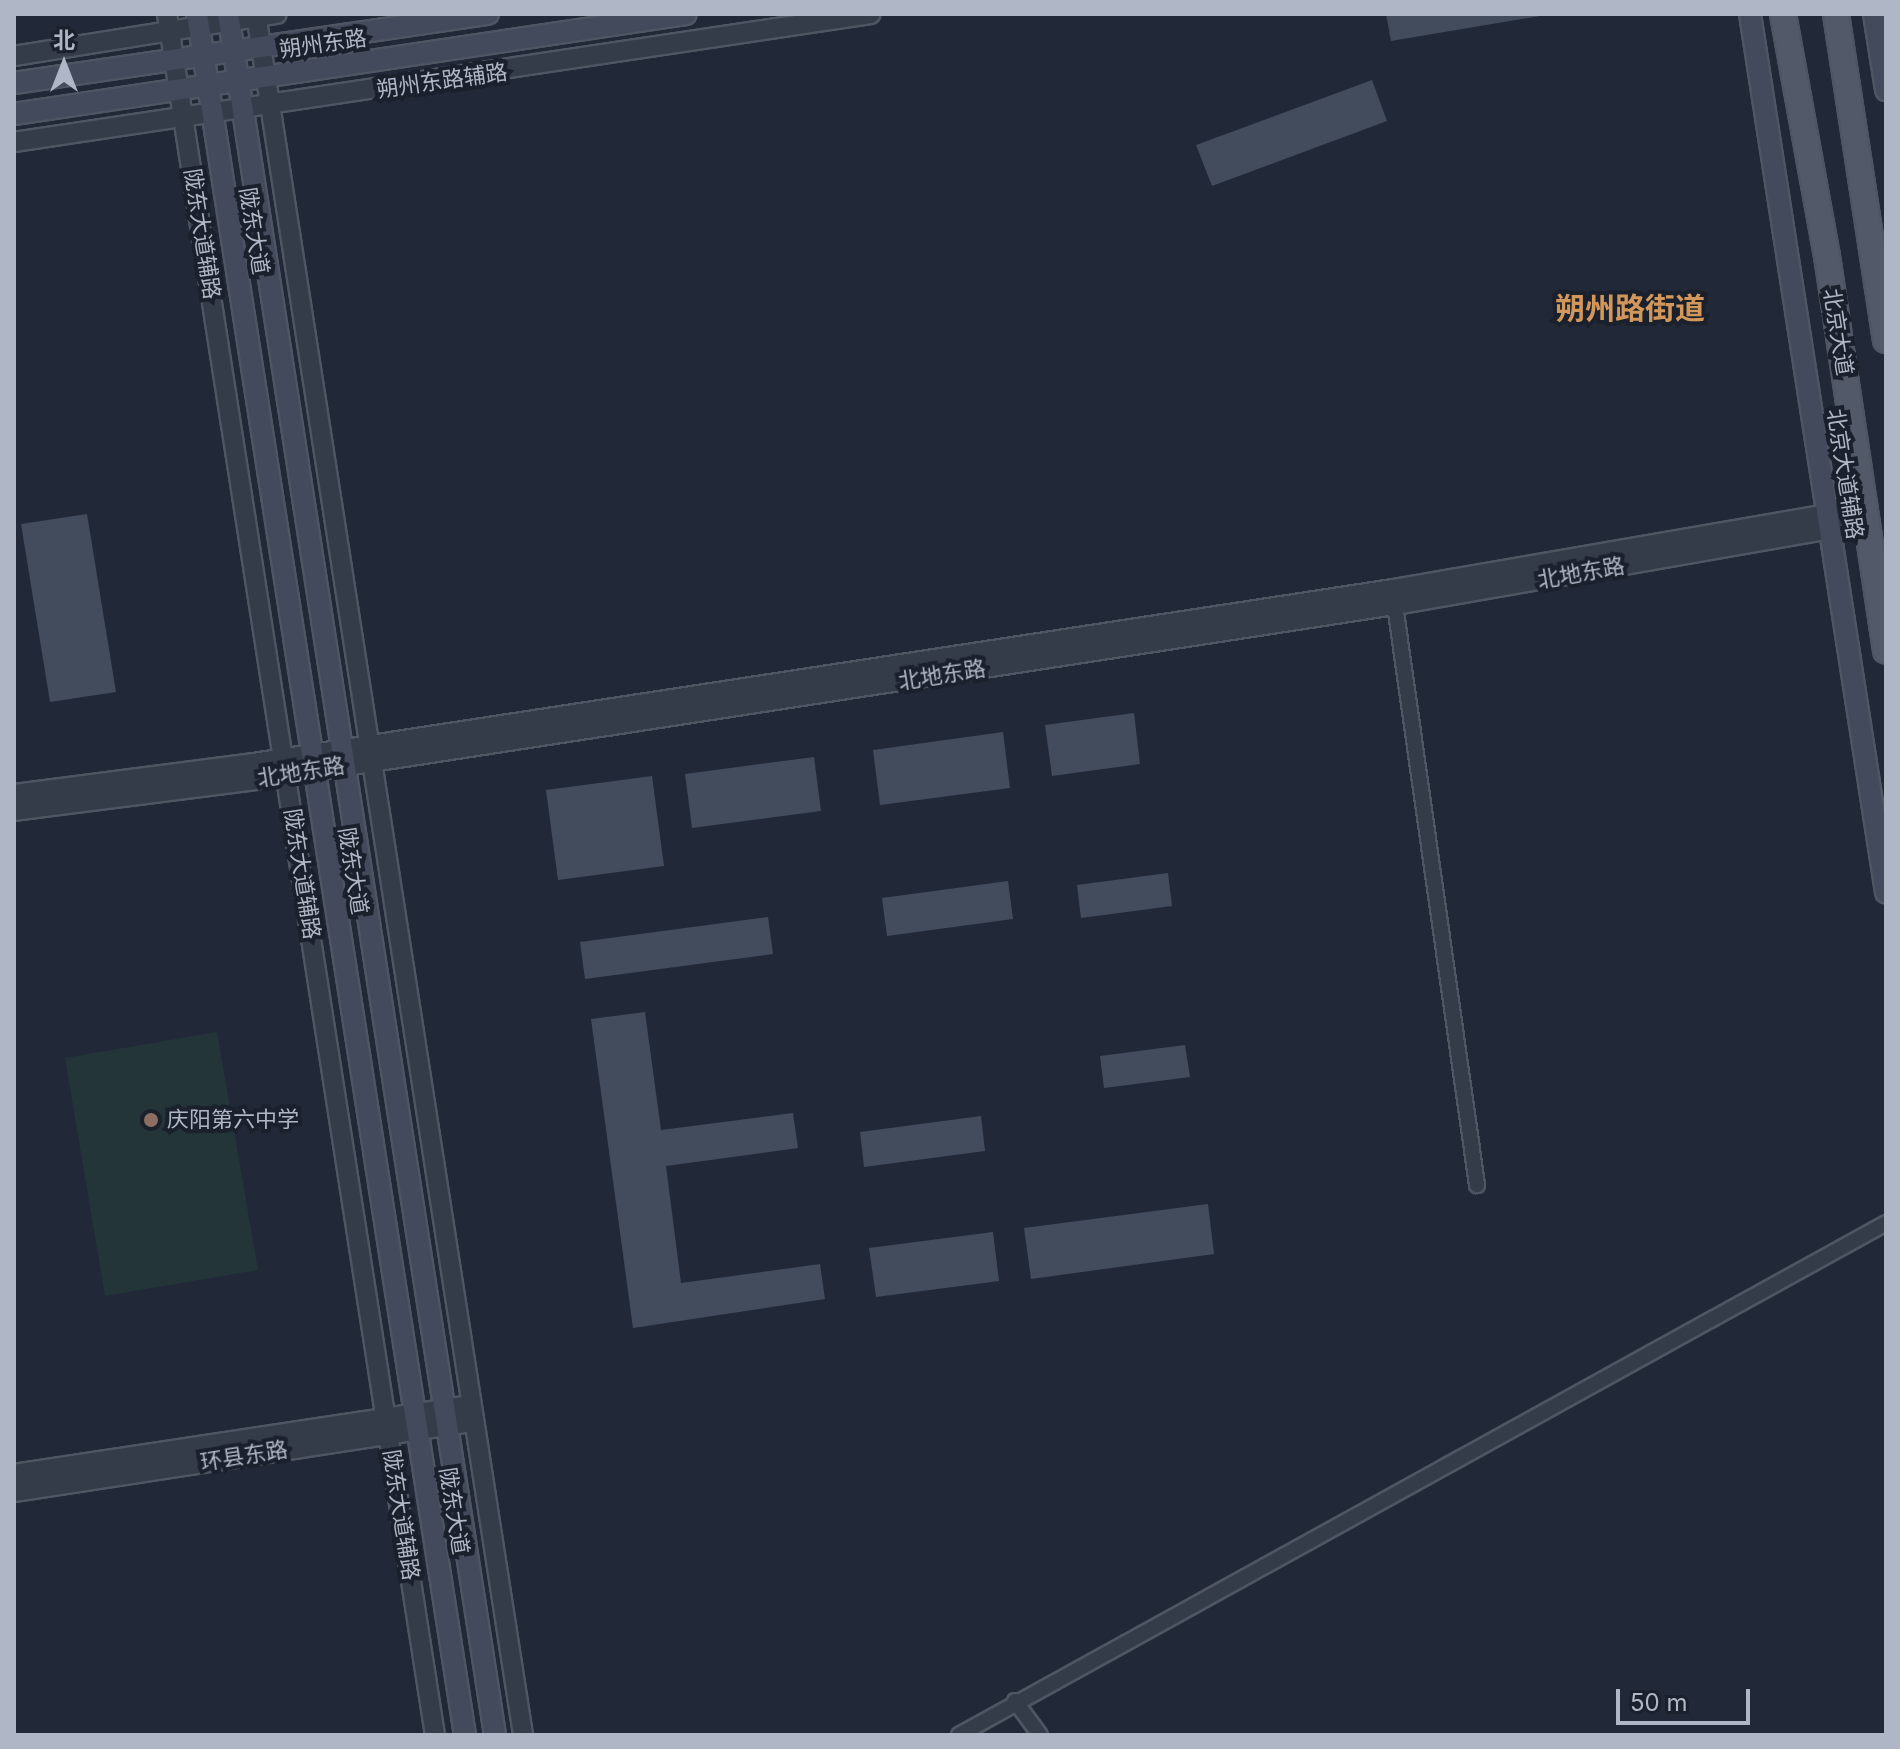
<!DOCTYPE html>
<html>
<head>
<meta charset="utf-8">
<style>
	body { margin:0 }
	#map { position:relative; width:1900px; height:1749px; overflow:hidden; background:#212938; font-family:Inter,"Noto Sans SC",sans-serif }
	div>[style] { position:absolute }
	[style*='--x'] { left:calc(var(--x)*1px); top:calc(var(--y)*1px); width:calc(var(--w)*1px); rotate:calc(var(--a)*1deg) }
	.green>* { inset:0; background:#233539 }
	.building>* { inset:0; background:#424c5d }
	.roads { filter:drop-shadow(2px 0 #4f5663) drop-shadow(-2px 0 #4f5663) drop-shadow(0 2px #4f5663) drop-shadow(0 -2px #4f5663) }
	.minor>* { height:14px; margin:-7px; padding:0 7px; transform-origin:7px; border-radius:7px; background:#343b49 }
	.tertiary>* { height:18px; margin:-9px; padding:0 9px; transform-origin:9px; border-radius:9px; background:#343b49 }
	.secondary>* { height:20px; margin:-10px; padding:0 10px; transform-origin:10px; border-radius:10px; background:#424a5c }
	.primary>* { height:24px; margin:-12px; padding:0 12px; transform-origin:12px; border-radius:12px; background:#525a69 }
	.dots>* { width:22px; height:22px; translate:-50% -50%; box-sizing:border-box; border:4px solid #1a212d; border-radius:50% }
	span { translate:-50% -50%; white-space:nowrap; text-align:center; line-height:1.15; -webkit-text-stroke:8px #1a212d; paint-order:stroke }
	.street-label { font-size:22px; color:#afb6c5 }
	.poi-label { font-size:22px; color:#afb6c5 }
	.left { translate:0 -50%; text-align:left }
	.district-label { font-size:30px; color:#d3975c; font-weight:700 }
	.frame { position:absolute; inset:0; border:16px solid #afb6c5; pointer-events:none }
	.north { position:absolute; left:24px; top:24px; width:80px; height:80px; -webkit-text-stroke:6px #1a212d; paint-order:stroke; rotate:0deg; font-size:22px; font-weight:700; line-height:32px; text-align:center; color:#afb6c5 }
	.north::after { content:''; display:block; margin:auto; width:28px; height:36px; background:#afb6c5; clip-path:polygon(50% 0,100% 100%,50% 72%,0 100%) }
	.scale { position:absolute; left:1616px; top:1689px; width:134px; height:36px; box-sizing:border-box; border:4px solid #afb6c5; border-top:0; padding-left:10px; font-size:24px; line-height:28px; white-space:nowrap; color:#afb6c5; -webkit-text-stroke:6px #1a212d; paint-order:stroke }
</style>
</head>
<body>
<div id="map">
	<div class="green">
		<div style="clip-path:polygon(217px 1032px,258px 1270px,105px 1296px,65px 1058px)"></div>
	</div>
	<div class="building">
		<div style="clip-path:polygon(1386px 14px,1540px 14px,1540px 16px,1391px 41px)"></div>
		<div style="clip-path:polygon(1372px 80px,1387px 121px,1212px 186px,1196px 145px)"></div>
		<div style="clip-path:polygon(87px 514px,116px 692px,50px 702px,21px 524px)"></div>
		<div style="clip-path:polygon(1134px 713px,1140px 764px,1052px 776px,1045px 725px)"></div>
		<div style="clip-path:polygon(1003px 732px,1010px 788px,880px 805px,873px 750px)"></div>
		<div style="clip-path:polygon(814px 757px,821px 811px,692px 828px,685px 774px)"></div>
		<div style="clip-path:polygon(652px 776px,664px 866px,558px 880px,546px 790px)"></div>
		<div style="clip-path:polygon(1168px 873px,1172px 906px,1081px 918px,1077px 885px)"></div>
		<div style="clip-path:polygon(1008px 881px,1013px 919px,887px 936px,882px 898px)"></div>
		<div style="clip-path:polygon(768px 917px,773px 954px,585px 979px,580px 942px)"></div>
		<div style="clip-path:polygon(645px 1012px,661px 1130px,793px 1113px,798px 1148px,666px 1166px,681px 1283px,820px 1264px,825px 1299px,633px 1328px,591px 1019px)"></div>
		<div style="clip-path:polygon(1185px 1045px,1190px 1077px,1104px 1088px,1100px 1056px)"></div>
		<div style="clip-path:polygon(981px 1116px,985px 1151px,864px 1167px,860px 1132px)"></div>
		<div style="clip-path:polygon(1208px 1204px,1214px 1254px,1031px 1279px,1024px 1228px)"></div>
		<div style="clip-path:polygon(993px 1232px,999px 1281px,876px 1297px,869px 1248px)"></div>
	</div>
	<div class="roads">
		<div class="minor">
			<div style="--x:1395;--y:605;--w:586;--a:81.95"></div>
			<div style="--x:1015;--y:1701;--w:42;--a:53.7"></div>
			<div style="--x:959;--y:1735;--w:1059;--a:-28.91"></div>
		</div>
		<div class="tertiary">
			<div style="--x:167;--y:14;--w:1742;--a:81.15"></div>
			<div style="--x:256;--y:14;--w:1742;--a:81.18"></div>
			<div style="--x:14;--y:56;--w:266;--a:-9.1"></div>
			<div style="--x:14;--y:142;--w:866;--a:-8.5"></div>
			<div style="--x:14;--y:794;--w:241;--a:-7.4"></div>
			<div style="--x:253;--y:763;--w:1153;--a:-8.68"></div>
			<div style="--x:1393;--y:589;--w:478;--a:-9.8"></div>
			<div style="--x:14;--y:811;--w:243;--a:-7.3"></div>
			<div style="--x:255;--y:780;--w:1153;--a:-8.73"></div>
			<div style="--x:1395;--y:605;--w:479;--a:-9.9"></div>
			<div style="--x:14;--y:1474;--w:462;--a:-8.6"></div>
			<div style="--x:14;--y:1492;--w:465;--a:-8.7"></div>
		</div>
		<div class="secondary">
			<div style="--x:197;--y:14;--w:1742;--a:81.15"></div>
			<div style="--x:228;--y:14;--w:1742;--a:81.18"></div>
			<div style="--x:1750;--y:14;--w:889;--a:81.2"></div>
			<div style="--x:1874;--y:14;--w:77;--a:81"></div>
			<div style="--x:14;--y:83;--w:479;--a:-8.3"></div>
			<div style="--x:14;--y:114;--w:679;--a:-8.46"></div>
		</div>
		<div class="primary">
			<div style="--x:1783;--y:14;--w:246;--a:79.7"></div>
			<div style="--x:1827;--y:256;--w:399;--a:81.5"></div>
			<div style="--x:1836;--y:14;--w:330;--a:81.3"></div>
		</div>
	</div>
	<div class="dots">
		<div style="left:151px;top:1120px;background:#8d6e63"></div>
	</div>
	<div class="street-label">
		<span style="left:323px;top:44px;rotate:-8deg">朔州东路</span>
		<span style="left:442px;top:81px;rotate:-8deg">朔州东路辅路</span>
		<span style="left:254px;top:231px;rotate:81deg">陇东大道</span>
		<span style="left:202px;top:234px;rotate:81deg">陇东大道辅路</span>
		<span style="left:1838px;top:332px;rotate:81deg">北京大道</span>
		<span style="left:1845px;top:474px;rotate:81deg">北京大道辅路</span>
		<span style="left:1581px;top:573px;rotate:-10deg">北地东路</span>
		<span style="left:942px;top:675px;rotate:-9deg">北地东路</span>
		<span style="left:301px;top:772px;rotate:-9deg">北地东路</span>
		<span style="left:353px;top:871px;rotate:81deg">陇东大道</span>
		<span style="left:302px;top:874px;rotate:81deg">陇东大道辅路</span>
		<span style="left:244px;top:1456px;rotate:-9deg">环县东路</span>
		<span style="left:454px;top:1511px;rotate:81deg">陇东大道</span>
		<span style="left:401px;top:1515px;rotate:81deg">陇东大道辅路</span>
	</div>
	<div class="poi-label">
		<span class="left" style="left:167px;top:1120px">庆阳第六中学</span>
	</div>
	<div class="district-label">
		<span style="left:1630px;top:308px">朔州路街道</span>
	</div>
	<div class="frame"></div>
	<div class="north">北</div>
	<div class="scale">50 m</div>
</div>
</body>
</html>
